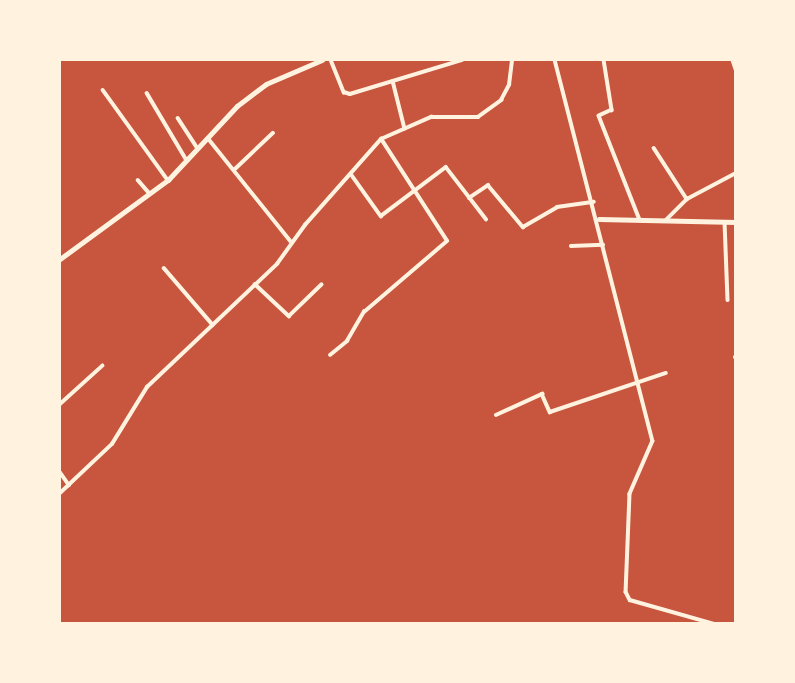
<!DOCTYPE html>
<html>
<head>
<meta charset="utf-8">
<style>
	body { margin:0 }
	#map { position:relative; width:795px; height:683px; overflow:hidden; background:#c8553d; font-family:Commissioner,sans-serif }
	div>[style] { position:absolute }
	[style*='--x'] { left:calc(var(--x)*1px); top:calc(var(--y)*1px); width:calc(var(--w)*1px); rotate:calc(var(--a)*1deg) }
	.minor>* { height:3.5px; margin:-1.75px; padding:0 1.75px; transform-origin:1.75px; border-radius:1.75px; background:#fff3e0 }
	.tertiary>* { height:3.5px; margin:-1.75px; padding:0 1.75px; transform-origin:1.75px; border-radius:1.75px; background:#fff3e0 }
	.secondary>* { height:4.5px; margin:-2.25px; padding:0 2.25px; transform-origin:2.25px; border-radius:2.25px; background:#fff3e0 }
	span { translate:-50% -50%; white-space:nowrap; text-align:center; line-height:1.15; -webkit-text-stroke:6px #fff3e0; paint-order:stroke }
	.frame { position:absolute; inset:0; border:61px solid #fff3e0; pointer-events:none }
</style>
</head>
<body>
<div id="map">
	<div class="minor">
		<div style="--x:331;--y:60;--w:35;--a:68"></div>
		<div style="--x:344;--y:92;--w:6;--a:18"></div>
		<div style="--x:350;--y:94;--w:117;--a:-16.9"></div>
		<div style="--x:604;--y:60;--w:51;--a:80.9"></div>
		<div style="--x:612;--y:110;--w:14;--a:155"></div>
		<div style="--x:599;--y:116;--w:112;--a:68.5"></div>
		<div style="--x:733;--y:60;--w:9;--a:72"></div>
		<div style="--x:393;--y:81;--w:49;--a:76"></div>
		<div style="--x:103;--y:90;--w:111;--a:54.2"></div>
		<div style="--x:147;--y:93;--w:77;--a:59.4"></div>
		<div style="--x:178;--y:118;--w:35;--a:57"></div>
		<div style="--x:208;--y:138;--w:134;--a:51.3"></div>
		<div style="--x:654;--y:148;--w:61;--a:57.1"></div>
		<div style="--x:235;--y:169;--w:52;--a:-43.5"></div>
		<div style="--x:351;--y:174;--w:52;--a:54.5"></div>
		<div style="--x:381;--y:216;--w:81;--a:-37"></div>
		<div style="--x:446;--y:167;--w:66;--a:52.4"></div>
		<div style="--x:138;--y:180;--w:18;--a:49"></div>
		<div style="--x:469;--y:198;--w:23;--a:-34"></div>
		<div style="--x:488;--y:185;--w:55;--a:50.2"></div>
		<div style="--x:523;--y:227;--w:39;--a:-30"></div>
		<div style="--x:557;--y:207;--w:37;--a:-8"></div>
		<div style="--x:666;--y:220;--w:30;--a:-45"></div>
		<div style="--x:687;--y:199;--w:55;--a:-28"></div>
		<div style="--x:725;--y:222;--w:78;--a:87.8"></div>
		<div style="--x:571;--y:246;--w:32;--a:-2"></div>
		<div style="--x:164;--y:268;--w:75;--a:49.3"></div>
		<div style="--x:255;--y:284;--w:47;--a:43.3"></div>
		<div style="--x:289;--y:316;--w:45;--a:-44.1"></div>
		<div style="--x:330;--y:355;--w:22;--a:-39"></div>
		<div style="--x:347;--y:341;--w:34;--a:-60"></div>
		<div style="--x:364;--y:312;--w:109;--a:-40.5"></div>
		<div style="--x:447;--y:241;--w:121;--a:-122.9"></div>
		<div style="--x:735;--y:357;--w:1;--a:0"></div>
		<div style="--x:60;--y:404;--w:57;--a:-42.1"></div>
		<div style="--x:496;--y:415;--w:51;--a:-24.5"></div>
		<div style="--x:542;--y:394;--w:20;--a:66"></div>
		<div style="--x:550;--y:412;--w:122;--a:-18.6"></div>
		<div style="--x:60;--y:472;--w:16;--a:55"></div>
	</div>
	<div class="tertiary">
		<div style="--x:555;--y:60;--w:393;--a:75.6"></div>
		<div style="--x:653;--y:441;--w:58;--a:113.5"></div>
		<div style="--x:630;--y:494;--w:98;--a:92.3"></div>
		<div style="--x:626;--y:592;--w:9;--a:63"></div>
		<div style="--x:630;--y:600;--w:88;--a:15.8"></div>
		<div style="--x:60;--y:493;--w:71;--a:-43.3"></div>
		<div style="--x:112;--y:444;--w:67;--a:-58.4"></div>
		<div style="--x:147;--y:387;--w:179;--a:-43.4"></div>
		<div style="--x:277;--y:264;--w:48;--a:-54.3"></div>
		<div style="--x:305;--y:225;--w:115;--a:-48.5"></div>
		<div style="--x:381;--y:139;--w:55;--a:-23.7"></div>
		<div style="--x:431;--y:117;--w:47;--a:0"></div>
		<div style="--x:478;--y:117;--w:29;--a:-36"></div>
		<div style="--x:501;--y:100;--w:17;--a:-62"></div>
		<div style="--x:509;--y:85;--w:25;--a:-83"></div>
	</div>
	<div class="secondary">
		<div style="--x:599;--y:219;--w:137;--a:1.3"></div>
		<div style="--x:60;--y:259;--w:134;--a:-36.2"></div>
		<div style="--x:168;--y:180;--w:101;--a:-47"></div>
		<div style="--x:237;--y:106;--w:36;--a:-37"></div>
		<div style="--x:266;--y:84;--w:61;--a:-23.2"></div>
	</div>
	<div class="frame"></div>
</div>
</body>
</html>
